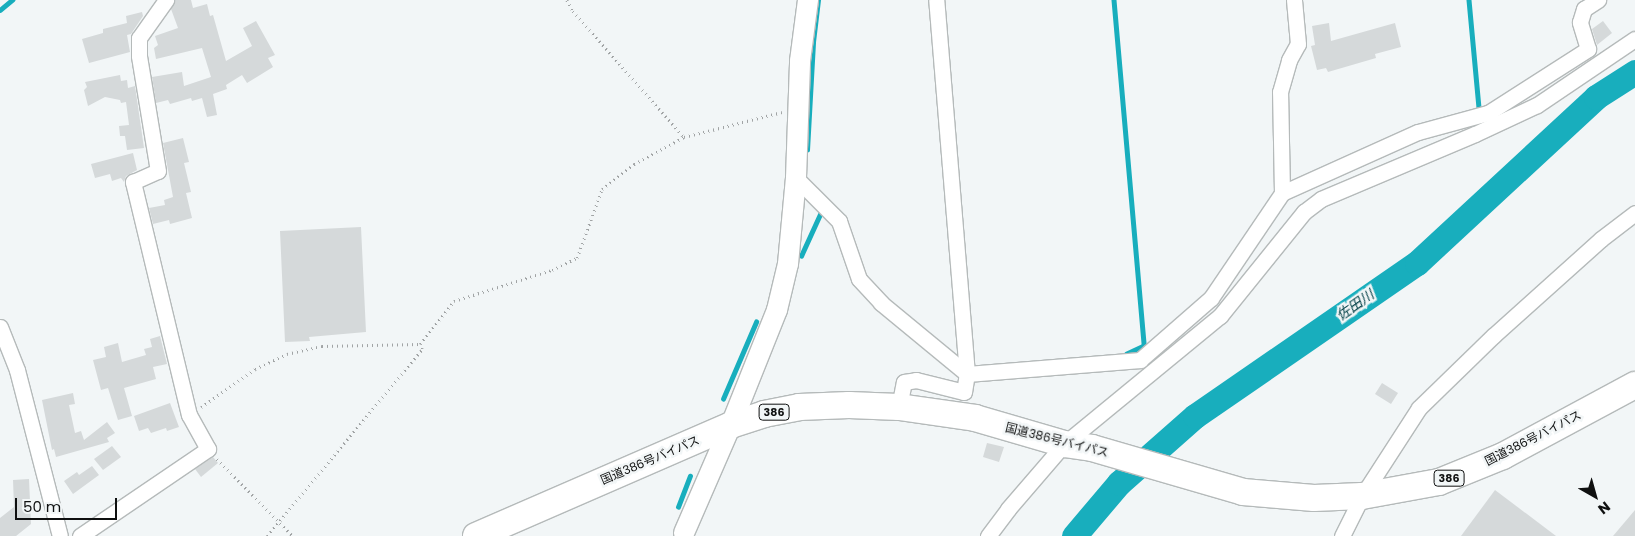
<!DOCTYPE html>
<html>
<head>
<meta charset="utf-8">
<style>
	body { margin:0 }
	#map { position:relative; width:1635px; height:536px; overflow:hidden; background:#f2f6f7; font-family:Poppins,"Noto Sans JP",sans-serif }
	div>[style] { position:absolute }
	[style*='--x'] { left:calc(var(--x)*1px); top:calc(var(--y)*1px); width:calc(var(--w)*1px); rotate:calc(var(--a)*1deg) }
	.stream>* { height:4.5px; margin:-2.25px; padding:0 2.25px; transform-origin:2.25px; border-radius:2.25px; background:#18aebd }
	.river>* { height:25px; margin:-12.5px; padding:0 12.5px; transform-origin:12.5px; border-radius:12.5px; background:#18aebd }
	.building>* { inset:0; background:#d5d9da }
	.path>* { height:2.5px; margin-top:-1.25px; transform-origin:0; background:repeating-linear-gradient(90deg,#a1a4a5 0 1px,transparent 0 5px) }
	.roads { filter:drop-shadow(1px 0 #b5baba) drop-shadow(-1px 0 #b5baba) drop-shadow(0 1px #b5baba) drop-shadow(0 -1px #b5baba) }
	.street>* { height:15px; margin:-7.5px; padding:0 7.5px; transform-origin:7.5px; border-radius:7.5px; background:#fff }
	.secondary>* { height:20px; margin:-10px; padding:0 10px; transform-origin:10px; border-radius:10px; background:#fff }
	.highway>* { height:26px; margin:-13px; padding:0 13px; transform-origin:13px; border-radius:13px; background:#fff }
	span { translate:-50% -50%; white-space:nowrap; text-align:center; line-height:1.15; -webkit-text-stroke:5px #f2f6f7; paint-order:stroke }
	.shield-label span { padding:1px 4px; background:#f2f6f7; border:1px solid; border-radius:4px; -webkit-text-stroke-width:0 }
	.shield-label { font-size:11px; color:#0f1010; font-weight:700 }
	.street-label { font-size:12px; color:#0f1010 }
	.water-label { font-size:14px; color:#034148; font-style:italic }
	.north { position:absolute; left:1570px; top:471px; width:50px; height:50px; -webkit-text-stroke:4px #f2f6f7; paint-order:stroke; rotate:142deg; font-size:14px; font-weight:700; line-height:20px; text-align:center; color:#0f1010 }
	.north::after { content:''; display:block; margin:auto; width:18px; height:22px; background:#0f1010; clip-path:polygon(50% 0,100% 100%,50% 72%,0 100%) }
	.scale { position:absolute; left:15px; top:498px; width:102px; height:22px; box-sizing:border-box; border:2px solid #0f1010; border-top:0; padding-left:6px; font-size:15px; line-height:18px; white-space:nowrap; color:#0f1010; -webkit-text-stroke:4px #f2f6f7; paint-order:stroke }
</style>
</head>
<body>
<div id="map">
	<div class="stream">
		<div style="--x:1114;--y:0;--w:347;--a:85"></div>
		<div style="--x:1144;--y:346;--w:19;--a:155"></div>
		<div style="--x:1469;--y:0;--w:107;--a:84.7"></div>
		<div style="--x:0;--y:10;--w:16;--a:-40"></div>
		<div style="--x:807;--y:150;--w:108;--a:-86.8"></div>
		<div style="--x:813;--y:42;--w:42;--a:-83.2"></div>
		<div style="--x:801;--y:256;--w:51;--a:-65.5"></div>
		<div style="--x:723;--y:399;--w:84;--a:-66.8"></div>
		<div style="--x:678;--y:507;--w:33;--a:-69"></div>
	</div>
	<div class="river">
		<div style="--x:1074;--y:536;--w:70;--a:-49.7"></div>
		<div style="--x:1119;--y:483;--w:101;--a:-41.4"></div>
		<div style="--x:1195;--y:416;--w:270;--a:-34.6"></div>
		<div style="--x:1417;--y:263;--w:244;--a:-42.8"></div>
		<div style="--x:1596;--y:97;--w:46;--a:-32.7"></div>
	</div>
	<div class="building">
		<div style="clip-path:polygon(175px 0,191px 0,193px 8px,207px 4px,210px 16px,213px 15px,226px 61px,252px 46px,243px 28px,256px 21px,275px 55px,268px 58px,273px 67px,247px 83px,242px 75px,226px 85px,227px 89px,213px 94px,217px 115px,207px 117px,202px 98px,192px 101px,191px 98px,170px 104px,168px 100px,156px 103px,152px 77px,182px 72px,184px 86px,211px 77px,202px 48px,156px 59px,154px 48px,158px 45px,155px 36px,178px 28px,171px 9px)"></div>
		<div style="clip-path:polygon(142px 12px,143px 16px,131px 34px,127px 35px,130px 52px,89px 63px,82px 39px,103px 33px,103px 29px,127px 23px,126px 16px)"></div>
		<div style="clip-path:polygon(1603px 21px,1612px 33px,1597px 45px,1592px 29px)"></div>
		<div style="clip-path:polygon(1329px 23px,1331px 41px,1395px 23px,1401px 47px,1375px 54px,1376px 58px,1328px 72px,1326px 68px,1317px 70px,1311px 46px,1315px 45px,1312px 26px)"></div>
		<div style="clip-path:polygon(120px 75px,121px 81px,127px 80px,128px 88px,135px 86px,144px 148px,127px 150px,125px 136px,120px 136px,119px 126px,129px 125px,126px 102px,121px 103px,120px 100px,105px 97px,88px 106px,84px 90px,87px 87px,85px 82px)"></div>
		<div style="clip-path:polygon(183px 138px,189px 162px,184px 163px,191px 192px,186px 193px,192px 218px,170px 224px,169px 220px,153px 224px,149px 208px,165px 205px,164px 200px,173px 197px,163px 143px)"></div>
		<div style="clip-path:polygon(133px 153px,137px 170px,126px 176px,124px 182px,121px 178px,112px 181px,110px 174px,95px 178px,91px 164px)"></div>
		<div style="clip-path:polygon(361px 227px,366px 332px,309px 337px,310px 341px,285px 342px,280px 231px)"></div>
		<div style="clip-path:polygon(160px 336px,167px 364px,153px 367px,156px 379px,124px 388px,132px 416px,118px 420px,108px 388px,101px 390px,93px 360px,106px 357px,104px 347px,118px 343px,122px 362px,146px 355px,144px 349px,152px 347px,150px 339px)"></div>
		<div style="clip-path:polygon(1382px 383px,1398px 393px,1391px 404px,1375px 394px)"></div>
		<div style="clip-path:polygon(73px 393px,75px 404px,69px 405px,75px 433px,81px 431px,84px 440px,107px 422px,115px 433px,107px 438px,109px 442px,56px 457px,54px 449px,52px 450px,42px 400px)"></div>
		<div style="clip-path:polygon(170px 403px,179px 427px,167px 431px,166px 428px,151px 433px,148px 428px,139px 431px,134px 416px)"></div>
		<div style="clip-path:polygon(987px 443px,1004px 447px,999px 462px,983px 457px)"></div>
		<div style="clip-path:polygon(112px 446px,121px 457px,103px 470px,94px 459px)"></div>
		<div style="clip-path:polygon(213px 457px,218px 463px,201px 477px,195px 469px)"></div>
		<div style="clip-path:polygon(92px 466px,99px 475px,73px 494px,64px 481px,77px 472px,79px 475px)"></div>
		<div style="clip-path:polygon(29px 479px,31px 524px,16px 536px,0 536px,0 518px,14px 507px,13px 480px)"></div>
		<div style="clip-path:polygon(1495px 490px,1556px 536px,1461px 536px)"></div>
		<div style="clip-path:polygon(1635px 510px,1635px 536px,1613px 536px)"></div>
	</div>
	<div class="path">
		<div style="--x:567;--y:0;--w:13;--a:61"></div>
		<div style="--x:573;--y:11;--w:168;--a:48.6"></div>
		<div style="--x:201;--y:407;--w:66;--a:-35.1"></div>
		<div style="--x:255;--y:369;--w:35;--a:-25"></div>
		<div style="--x:287;--y:354;--w:36;--a:-13"></div>
		<div style="--x:322;--y:346;--w:98;--a:-1.2"></div>
		<div style="--x:420;--y:344;--w:55;--a:-51.7"></div>
		<div style="--x:454;--y:301;--w:103;--a:-17.6"></div>
		<div style="--x:552;--y:270;--w:28;--a:-26"></div>
		<div style="--x:577;--y:258;--w:73;--a:-70.1"></div>
		<div style="--x:602;--y:189;--w:41;--a:-38"></div>
		<div style="--x:634;--y:164;--w:57;--a:-28.4"></div>
		<div style="--x:684;--y:137;--w:101;--a:-14.3"></div>
		<div style="--x:217;--y:459;--w:108;--a:45.4"></div>
		<div style="--x:267;--y:536;--w:243;--a:-50.3"></div>
		<div style="--x:422;--y:349;--w:5;--a:-112"></div>
	</div>
	<div class="roads">
		<div class="street">
			<div style="--x:796;--y:178;--w:61;--a:45"></div>
			<div style="--x:839;--y:221;--w:61;--a:71"></div>
			<div style="--x:859;--y:279;--w:33;--a:47"></div>
			<div style="--x:881;--y:303;--w:112;--a:39.5"></div>
			<div style="--x:967;--y:374;--w:174;--a:-4.6"></div>
			<div style="--x:1140;--y:360;--w:94;--a:-41.1"></div>
			<div style="--x:1211;--y:298;--w:127;--a:-55.9"></div>
			<div style="--x:1282;--y:193;--w:149;--a:-24.2"></div>
			<div style="--x:1418;--y:132;--w:73;--a:-15.2"></div>
			<div style="--x:1488;--y:113;--w:119;--a:-32.6"></div>
			<div style="--x:1588;--y:49;--w:28;--a:-107"></div>
			<div style="--x:1580;--y:22;--w:14;--a:-73"></div>
			<div style="--x:1584;--y:9;--w:17;--a:-33"></div>
			<div style="--x:1282;--y:193;--w:101;--a:-91.1"></div>
			<div style="--x:1280;--y:92;--w:33;--a:-74"></div>
			<div style="--x:1289;--y:60;--w:18;--a:-61"></div>
			<div style="--x:1298;--y:44;--w:44;--a:-95.2"></div>
			<div style="--x:0;--y:327;--w:46;--a:68.4"></div>
			<div style="--x:17;--y:370;--w:171;--a:75.5"></div>
			<div style="--x:899;--y:407;--w:25;--a:-79"></div>
			<div style="--x:904;--y:382;--w:12;--a:-9"></div>
			<div style="--x:916;--y:380;--w:49;--a:14"></div>
			<div style="--x:964;--y:392;--w:18;--a:-81"></div>
			<div style="--x:967;--y:374;--w:375;--a:-94.7"></div>
			<div style="--x:80;--y:536;--w:155;--a:-34.2"></div>
			<div style="--x:208;--y:449;--w:39;--a:-119"></div>
			<div style="--x:189;--y:415;--w:240;--a:-103.5"></div>
			<div style="--x:133;--y:182;--w:27;--a:-24"></div>
			<div style="--x:158;--y:171;--w:117;--a:-99.4"></div>
			<div style="--x:139;--y:56;--w:18;--a:-90"></div>
			<div style="--x:139;--y:38;--w:47;--a:-54.6"></div>
			<div style="--x:988;--y:536;--w:34;--a:-53"></div>
			<div style="--x:1008;--y:509;--w:86;--a:-49.3"></div>
			<div style="--x:1064;--y:444;--w:202;--a:-39.4"></div>
			<div style="--x:1220;--y:316;--w:134;--a:-51.1"></div>
			<div style="--x:1304;--y:212;--w:21;--a:-37"></div>
			<div style="--x:1321;--y:199;--w:167;--a:-22.9"></div>
			<div style="--x:1475;--y:134;--w:68;--a:-25.1"></div>
			<div style="--x:1537;--y:105;--w:118;--a:-34"></div>
			<div style="--x:1342;--y:536;--w:45;--a:-63.4"></div>
			<div style="--x:1362;--y:496;--w:105;--a:-57.1"></div>
			<div style="--x:1419;--y:408;--w:103;--a:-44.2"></div>
			<div style="--x:1493;--y:336;--w:145;--a:-41.9"></div>
			<div style="--x:1601;--y:239;--w:43;--a:-37.4"></div>
		</div>
		<div class="secondary">
			<div style="--x:684;--y:533;--w:118;--a:-66.5"></div>
			<div style="--x:731;--y:425;--w:124;--a:-68.2"></div>
			<div style="--x:777;--y:310;--w:47;--a:-76.6"></div>
			<div style="--x:788;--y:264;--w:86;--a:-84.7"></div>
			<div style="--x:796;--y:178;--w:117;--a:-88"></div>
			<div style="--x:800;--y:61;--w:62;--a:-82.5"></div>
		</div>
		<div class="highway">
			<div style="--x:476;--y:536;--w:278;--a:-23.5"></div>
			<div style="--x:731;--y:425;--w:35;--a:-18"></div>
			<div style="--x:764;--y:414;--w:36;--a:-11"></div>
			<div style="--x:799;--y:407;--w:50;--a:-2.3"></div>
			<div style="--x:849;--y:405;--w:50;--a:2.3"></div>
			<div style="--x:899;--y:407;--w:77;--a:8.2"></div>
			<div style="--x:975;--y:418;--w:93;--a:16.3"></div>
			<div style="--x:1064;--y:444;--w:28;--a:8"></div>
			<div style="--x:1092;--y:448;--w:157;--a:16.2"></div>
			<div style="--x:1243;--y:492;--w:71;--a:4.8"></div>
			<div style="--x:1314;--y:498;--w:48;--a:-2.4"></div>
			<div style="--x:1362;--y:496;--w:78;--a:-10.3"></div>
			<div style="--x:1439;--y:482;--w:69;--a:-22.1"></div>
			<div style="--x:1503;--y:456;--w:150;--a:-28.3"></div>
		</div>
	</div>
	<div class="shield-label">
		<span style="left:774px;top:412px">386</span>
		<span style="left:1449px;top:478px">386</span>
	</div>
	<div class="street-label">
		<span style="left:1533px;top:438px;rotate:-27deg">国道386号バイパス</span>
		<span style="left:1057px;top:440px;rotate:14deg">国道386号バイパス</span>
		<span style="left:650px;top:460px;rotate:-23deg">国道386号バイパス</span>
	</div>
	<div class="water-label">
		<span style="left:1355px;top:305px;rotate:-35deg">佐田川</span>
	</div>
	<div class="north">N</div>
	<div class="scale">50 m</div>
</div>
</body>
</html>
